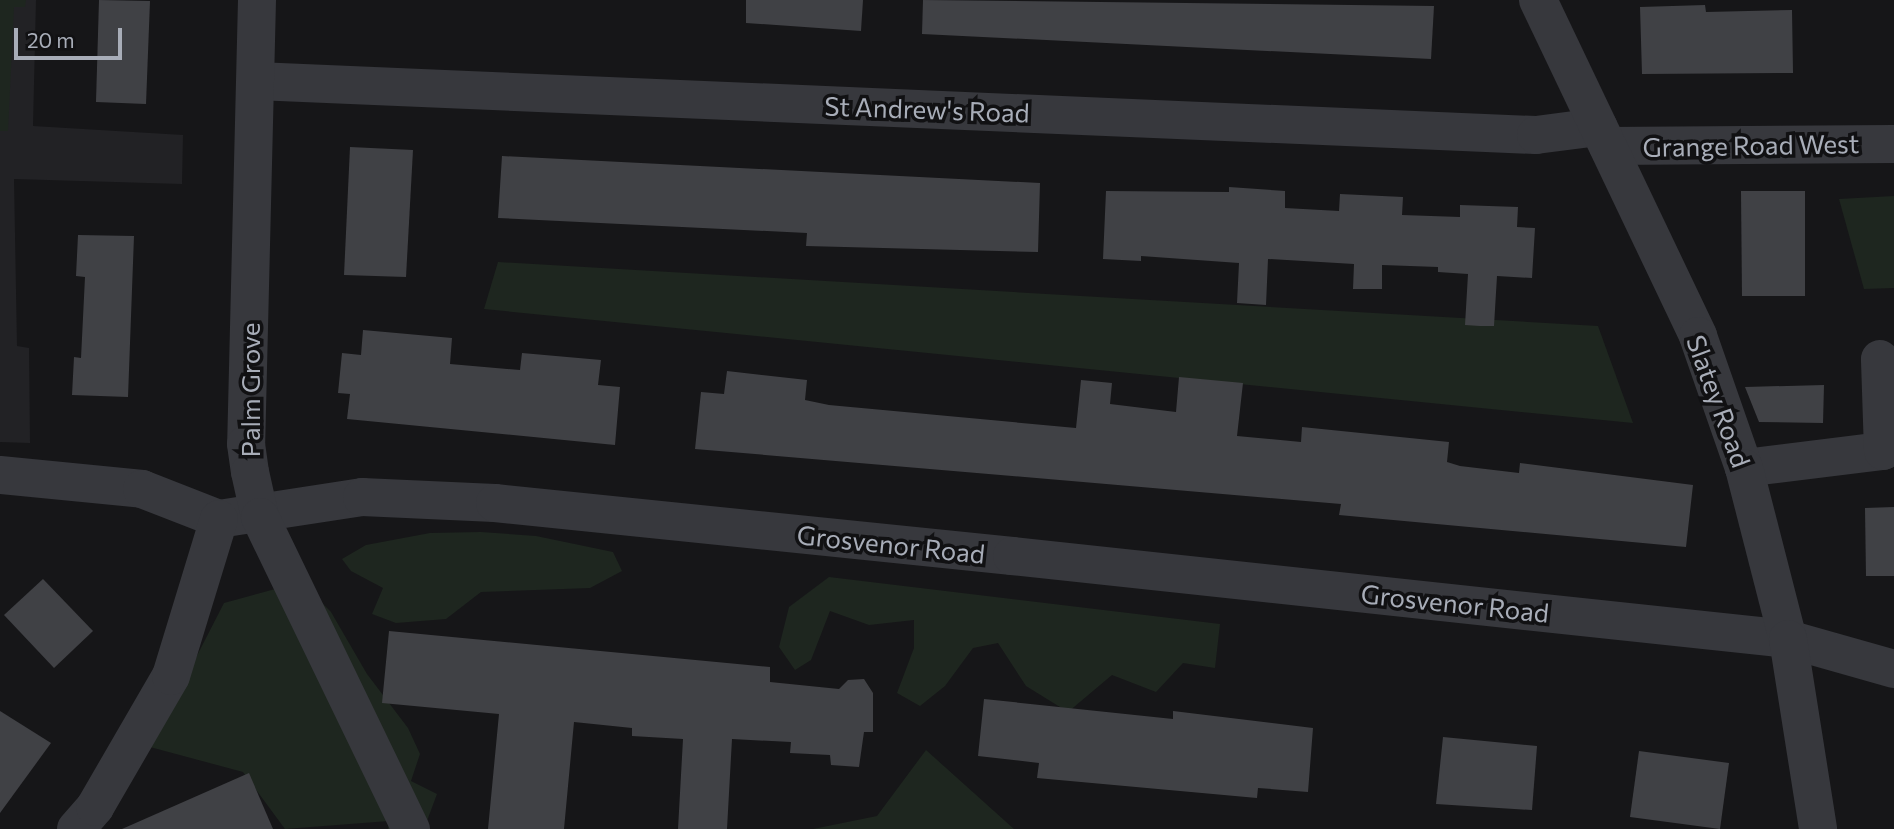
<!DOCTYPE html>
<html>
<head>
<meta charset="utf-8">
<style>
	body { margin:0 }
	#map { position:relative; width:1894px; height:829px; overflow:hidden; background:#161618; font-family:Commissioner,sans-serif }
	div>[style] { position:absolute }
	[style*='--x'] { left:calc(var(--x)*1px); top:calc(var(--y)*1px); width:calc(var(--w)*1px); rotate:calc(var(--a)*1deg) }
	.built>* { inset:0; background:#222225 }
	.green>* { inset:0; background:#1e261f }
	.building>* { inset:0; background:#404145 }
	.minor>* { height:38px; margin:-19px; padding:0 19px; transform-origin:19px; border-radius:19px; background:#37383d }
	.tertiary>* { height:38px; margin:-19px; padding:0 19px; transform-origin:19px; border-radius:19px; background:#37383d }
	span { translate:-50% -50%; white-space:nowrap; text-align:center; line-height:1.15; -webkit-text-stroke:7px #111113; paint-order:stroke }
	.street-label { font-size:26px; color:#a8adb8 }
	.scale { position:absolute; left:14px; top:28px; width:108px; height:32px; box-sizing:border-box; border:4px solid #a8adb8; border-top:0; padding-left:9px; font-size:21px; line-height:24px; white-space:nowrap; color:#a8adb8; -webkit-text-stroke:5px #111113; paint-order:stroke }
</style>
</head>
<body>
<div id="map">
	<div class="built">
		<div style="clip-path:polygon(0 0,36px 0,33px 126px,183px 135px,182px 184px,14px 179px,17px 346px,29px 348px,30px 443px,0 442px)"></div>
	</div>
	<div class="green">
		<div style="clip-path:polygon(0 0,26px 0,25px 7px,14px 7px,8px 131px,0 131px)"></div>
		<div style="clip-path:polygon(1894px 196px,1894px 288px,1864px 289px,1839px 199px)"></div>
		<div style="clip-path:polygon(498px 262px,1598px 326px,1633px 423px,484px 309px)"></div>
		<div style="clip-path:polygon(481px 532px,536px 536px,613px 552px,622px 571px,590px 588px,481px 592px,446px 619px,396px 623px,372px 614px,383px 588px,351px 571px,342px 559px,366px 545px,430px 533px)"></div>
		<div style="clip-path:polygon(829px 577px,1220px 624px,1215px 668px,1183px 663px,1156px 692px,1112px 675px,1068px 712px,1026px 686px,998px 643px,973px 648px,945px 686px,920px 706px,897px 693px,914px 648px,914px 620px,869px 625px,830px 611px,811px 660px,795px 670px,779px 647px,789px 607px)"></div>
		<div style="clip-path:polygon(301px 582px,331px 612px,367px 674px,408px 728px,420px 754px,411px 781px,437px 794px,424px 829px,388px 829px,389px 821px,285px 829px,243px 772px,150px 747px,224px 603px)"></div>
		<div style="clip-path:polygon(926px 750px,1014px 829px,813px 829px,877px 816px)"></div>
	</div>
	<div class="building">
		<div style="clip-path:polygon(99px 0,150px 1px,146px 104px,96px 102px)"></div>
		<div style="clip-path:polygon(746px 0,863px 0,861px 31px,746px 23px)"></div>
		<div style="clip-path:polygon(923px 0,1434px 6px,1431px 59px,922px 34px)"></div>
		<div style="clip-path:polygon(1705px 5px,1706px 12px,1792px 10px,1793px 73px,1642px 74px,1640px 7px)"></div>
		<div style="clip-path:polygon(350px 147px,413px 150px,406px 277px,344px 275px)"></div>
		<div style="clip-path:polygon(502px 156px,1040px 183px,1038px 252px,806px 246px,807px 233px,498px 218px)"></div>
		<div style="clip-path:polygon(1229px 187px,1285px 191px,1285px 208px,1339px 211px,1340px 194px,1403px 197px,1402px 215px,1460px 217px,1460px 205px,1518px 207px,1517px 227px,1535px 228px,1532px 278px,1497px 276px,1494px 326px,1480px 326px,1465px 325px,1468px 274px,1438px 272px,1438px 267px,1382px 265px,1382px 289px,1353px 289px,1354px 264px,1268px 259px,1266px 305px,1237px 303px,1239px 263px,1141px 256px,1141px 261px,1103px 259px,1106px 191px,1229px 192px)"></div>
		<div style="clip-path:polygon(1741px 191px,1805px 191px,1805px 296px,1742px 296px)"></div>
		<div style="clip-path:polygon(78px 235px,134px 236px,128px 397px,72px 395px,74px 357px,81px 358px,85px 277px,76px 276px)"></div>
		<div style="clip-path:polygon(363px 330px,452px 338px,450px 364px,520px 370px,522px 353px,601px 360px,598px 385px,620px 387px,615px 445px,347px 419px,350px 394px,338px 393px,342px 353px,361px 355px)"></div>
		<div style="clip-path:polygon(727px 371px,807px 380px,805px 400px,829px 405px,1076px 428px,1081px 380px,1112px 383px,1110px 404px,1176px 412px,1179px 377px,1243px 383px,1237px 436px,1301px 442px,1302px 427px,1449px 442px,1447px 462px,1460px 466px,1519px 473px,1520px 463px,1693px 485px,1686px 547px,1339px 515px,1341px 504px,695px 449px,701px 392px,724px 394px)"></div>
		<div style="clip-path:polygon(1824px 385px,1823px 423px,1759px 422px,1745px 387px)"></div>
		<div style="clip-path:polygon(1894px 507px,1894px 576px,1866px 576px,1865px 508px)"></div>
		<div style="clip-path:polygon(43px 579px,93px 631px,54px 668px,4px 615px)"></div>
		<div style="clip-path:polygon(389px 631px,770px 667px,770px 682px,839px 689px,848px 680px,864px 679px,873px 693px,873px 732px,864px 732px,859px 767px,831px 765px,830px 755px,790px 753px,791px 742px,732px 739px,727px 829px,678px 829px,683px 739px,632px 736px,632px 728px,574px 722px,564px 829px,488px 829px,499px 714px,382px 703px)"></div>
		<div style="clip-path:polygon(984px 699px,1173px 719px,1173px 711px,1313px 728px,1308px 792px,1258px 788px,1257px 798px,1037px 778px,1039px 763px,978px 756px)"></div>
		<div style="clip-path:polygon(0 711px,51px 743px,0 813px)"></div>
		<div style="clip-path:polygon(1443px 737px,1537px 746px,1532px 810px,1436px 804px)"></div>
		<div style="clip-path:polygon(1639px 751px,1729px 763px,1720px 829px,1630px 817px)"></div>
		<div style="clip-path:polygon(249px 773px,273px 829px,122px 829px)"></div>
	</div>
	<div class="minor">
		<div style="--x:256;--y:81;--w:1281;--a:2.42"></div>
		<div style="--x:1536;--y:135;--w:63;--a:-7.4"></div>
		<div style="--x:1608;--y:146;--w:286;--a:-0.4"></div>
		<div style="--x:1744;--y:468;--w:140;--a:-7"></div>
		<div style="--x:1883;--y:451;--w:92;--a:-91.9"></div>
		<div style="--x:0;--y:475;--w:143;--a:5.6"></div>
		<div style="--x:142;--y:489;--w:83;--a:21.3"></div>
		<div style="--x:219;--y:519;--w:145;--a:-8.7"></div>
		<div style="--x:362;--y:497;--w:133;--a:2.6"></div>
		<div style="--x:495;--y:503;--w:520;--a:5.85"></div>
		<div style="--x:1012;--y:556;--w:780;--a:6.11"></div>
		<div style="--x:1788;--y:639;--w:110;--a:15.8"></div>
		<div style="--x:76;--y:829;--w:29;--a:-49"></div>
		<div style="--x:95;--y:807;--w:151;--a:-59.9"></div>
		<div style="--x:171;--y:676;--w:164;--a:-73"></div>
	</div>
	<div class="tertiary">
		<div style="--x:257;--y:0;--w:444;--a:91.4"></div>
		<div style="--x:246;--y:444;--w:28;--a:82"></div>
		<div style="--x:250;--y:472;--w:46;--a:77.5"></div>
		<div style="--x:260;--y:517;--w:347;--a:64.2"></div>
		<div style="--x:1538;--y:0;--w:372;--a:64.5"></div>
		<div style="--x:1698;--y:336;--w:140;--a:70.8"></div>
		<div style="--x:1744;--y:468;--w:177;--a:75.6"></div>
		<div style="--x:1788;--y:639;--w:192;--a:81"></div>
	</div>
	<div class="street-label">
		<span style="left:927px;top:109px;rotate:2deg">St Andrew's Road</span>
		<span style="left:1751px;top:145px;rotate:-1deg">Grange Road West</span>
		<span style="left:250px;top:390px;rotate:-90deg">Palm Grove</span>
		<span style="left:1719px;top:401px;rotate:70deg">Slatey Road</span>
		<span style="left:891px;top:544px;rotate:6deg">Grosvenor Road</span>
		<span style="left:1455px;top:603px;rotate:6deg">Grosvenor Road</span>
	</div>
	<div class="scale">20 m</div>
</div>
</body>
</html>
